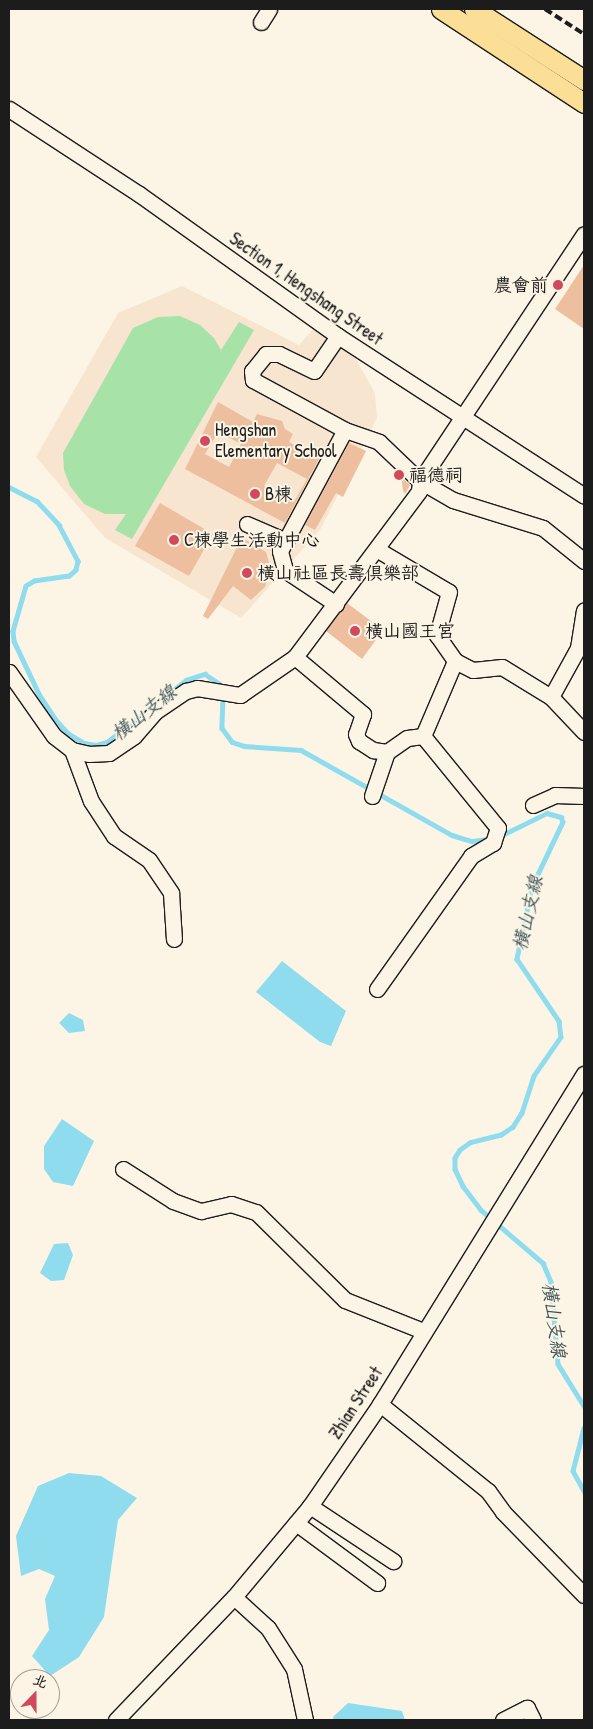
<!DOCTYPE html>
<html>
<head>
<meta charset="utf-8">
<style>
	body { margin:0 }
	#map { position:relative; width:593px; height:1729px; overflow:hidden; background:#fcf5e5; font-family:"Patrick Hand","LXGW WenKai TC",sans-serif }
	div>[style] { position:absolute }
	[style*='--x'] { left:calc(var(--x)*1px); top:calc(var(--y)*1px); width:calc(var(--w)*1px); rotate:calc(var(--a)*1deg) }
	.built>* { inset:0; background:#f8e5d0 }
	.green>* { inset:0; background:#a7e2a8 }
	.water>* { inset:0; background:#8fdcee }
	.stream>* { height:4.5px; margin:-2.25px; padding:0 2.25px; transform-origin:2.25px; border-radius:2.25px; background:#8fdcee }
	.building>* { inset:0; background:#eebf9e }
	.roads { filter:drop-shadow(1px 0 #1c1c1c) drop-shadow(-1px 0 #1c1c1c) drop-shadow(0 1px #1c1c1c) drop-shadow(0 -1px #1c1c1c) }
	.minor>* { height:15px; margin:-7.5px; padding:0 7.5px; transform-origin:7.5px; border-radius:7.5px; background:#fcf5e5 }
	.major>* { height:19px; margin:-9.5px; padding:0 9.5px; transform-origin:9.5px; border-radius:9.5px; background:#fbdf96 }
	.rail>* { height:4px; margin-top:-2px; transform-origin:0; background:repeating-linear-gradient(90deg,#1c1c1c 0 8px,transparent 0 12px) }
	.dots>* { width:14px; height:14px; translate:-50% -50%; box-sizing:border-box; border:2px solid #fcf5e5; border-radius:50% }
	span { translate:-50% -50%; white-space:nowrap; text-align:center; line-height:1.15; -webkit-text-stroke:4px #fcf5e5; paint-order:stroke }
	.poi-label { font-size:18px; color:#1c1c1c }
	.right { translate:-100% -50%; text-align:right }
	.left { translate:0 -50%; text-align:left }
	.street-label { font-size:18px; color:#1c1c1c }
	.water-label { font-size:19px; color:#3e565b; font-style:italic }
	.frame { position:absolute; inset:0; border:10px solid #1c1c1c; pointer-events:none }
	.north { position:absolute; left:10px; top:1669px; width:50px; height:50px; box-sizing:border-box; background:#fcf5e5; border:1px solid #a29e95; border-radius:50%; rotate:22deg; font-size:14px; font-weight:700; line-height:20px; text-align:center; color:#1c1c1c }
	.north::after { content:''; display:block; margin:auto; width:18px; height:22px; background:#d1495b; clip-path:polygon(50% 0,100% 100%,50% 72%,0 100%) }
</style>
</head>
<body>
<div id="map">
	<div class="built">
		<div style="clip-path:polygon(182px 286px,299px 345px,315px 327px,356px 359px,375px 393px,377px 418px,320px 530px,241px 618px,105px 538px,36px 457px,118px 313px)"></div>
	</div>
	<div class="green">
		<div style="clip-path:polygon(180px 316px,200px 325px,214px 338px,221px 350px,239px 322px,254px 330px,132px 539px,115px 530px,126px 514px,105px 514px,84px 504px,70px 486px,64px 470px,63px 453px,133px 328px,158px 317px)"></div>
	</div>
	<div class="water">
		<div style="clip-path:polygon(282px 961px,346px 1011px,331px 1046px,320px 1042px,256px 992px)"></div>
		<div style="clip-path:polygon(69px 1013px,83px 1020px,85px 1031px,69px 1033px,59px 1023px)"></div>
		<div style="clip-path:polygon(62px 1119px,94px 1141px,73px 1186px,53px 1182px,44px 1169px,44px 1146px)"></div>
		<div style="clip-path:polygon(68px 1243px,73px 1255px,64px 1280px,51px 1281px,40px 1273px,54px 1244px)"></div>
		<div style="clip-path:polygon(69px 1473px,101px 1476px,137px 1498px,118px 1520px,104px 1617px,79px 1657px,50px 1676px,32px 1656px,49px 1630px,45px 1599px,55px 1576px,39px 1569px,21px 1576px,16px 1536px,38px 1486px)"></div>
		<div style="clip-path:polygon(348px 1703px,402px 1711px,405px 1720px,334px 1720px,333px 1717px)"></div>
	</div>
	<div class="stream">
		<div style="--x:9;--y:487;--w:31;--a:27"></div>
		<div style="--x:37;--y:501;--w:33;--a:47"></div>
		<div style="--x:59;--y:525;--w:41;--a:62.2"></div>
		<div style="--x:78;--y:561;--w:9;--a:103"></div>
		<div style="--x:76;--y:570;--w:9;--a:139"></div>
		<div style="--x:69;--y:576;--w:35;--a:172"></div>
		<div style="--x:34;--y:581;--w:9;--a:148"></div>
		<div style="--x:26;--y:586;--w:47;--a:106.1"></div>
		<div style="--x:13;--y:631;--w:10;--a:84"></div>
		<div style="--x:14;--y:641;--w:59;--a:64.7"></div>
		<div style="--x:39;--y:694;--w:30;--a:57"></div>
		<div style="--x:55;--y:719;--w:21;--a:47"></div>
		<div style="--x:69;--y:734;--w:17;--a:31"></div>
		<div style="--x:84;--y:743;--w:12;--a:9"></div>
		<div style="--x:96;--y:745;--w:11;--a:-15"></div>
		<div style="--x:107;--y:742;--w:100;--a:-38.1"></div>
		<div style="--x:186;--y:680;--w:20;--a:-18"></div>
		<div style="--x:205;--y:674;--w:18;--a:34"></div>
		<div style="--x:223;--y:696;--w:32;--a:92"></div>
		<div style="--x:222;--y:728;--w:17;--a:54"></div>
		<div style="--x:232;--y:742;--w:13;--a:18"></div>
		<div style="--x:244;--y:746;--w:57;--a:4"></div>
		<div style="--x:301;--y:750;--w:173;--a:29.4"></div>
		<div style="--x:452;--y:835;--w:21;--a:17"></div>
		<div style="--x:472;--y:841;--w:16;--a:-7"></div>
		<div style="--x:500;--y:836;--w:52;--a:-26.1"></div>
		<div style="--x:547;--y:813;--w:15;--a:16"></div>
		<div style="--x:561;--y:817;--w:5;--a:68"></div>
		<div style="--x:563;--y:822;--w:72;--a:115.5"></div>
		<div style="--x:532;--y:887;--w:74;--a:101.8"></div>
		<div style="--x:517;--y:959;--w:75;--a:55.9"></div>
		<div style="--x:559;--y:1021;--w:16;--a:83"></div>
		<div style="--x:561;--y:1037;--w:47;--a:124.7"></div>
		<div style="--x:534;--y:1076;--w:39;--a:108"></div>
		<div style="--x:522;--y:1113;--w:17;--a:123"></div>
		<div style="--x:513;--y:1127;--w:14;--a:146"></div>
		<div style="--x:501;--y:1135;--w:32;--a:166"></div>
		<div style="--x:470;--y:1143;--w:12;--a:145"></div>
		<div style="--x:460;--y:1150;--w:9;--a:122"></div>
		<div style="--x:455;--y:1158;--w:11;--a:90"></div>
		<div style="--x:455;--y:1169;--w:19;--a:65"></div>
		<div style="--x:463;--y:1186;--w:30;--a:53"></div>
		<div style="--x:481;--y:1210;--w:82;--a:40.5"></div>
		<div style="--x:543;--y:1263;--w:21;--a:67"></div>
		<div style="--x:551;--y:1282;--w:82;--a:85.1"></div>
		<div style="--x:558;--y:1364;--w:49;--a:58.2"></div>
		<div style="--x:584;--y:1428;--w:44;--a:104.3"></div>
		<div style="--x:573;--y:1471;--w:23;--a:61"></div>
	</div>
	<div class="building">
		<div style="clip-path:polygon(584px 265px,584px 329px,555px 309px)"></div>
		<div style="clip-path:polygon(evenodd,218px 402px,253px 422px,257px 414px,282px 421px,285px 429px,293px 434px,289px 442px,319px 459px,285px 523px,185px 469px,218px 402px,218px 432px,241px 444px,229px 467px,205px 454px,218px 432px,218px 402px,277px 463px,307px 479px,294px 502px,264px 486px,277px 463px)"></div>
		<div style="clip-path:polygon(349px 443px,366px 451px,343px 497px,336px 493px,315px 530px,305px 525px)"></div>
		<div style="clip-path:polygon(401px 477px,410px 485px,405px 494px,403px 490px)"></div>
		<div style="clip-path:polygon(160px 503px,213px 534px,189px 576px,135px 546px)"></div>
		<div style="clip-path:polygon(246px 540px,266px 552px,271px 569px,265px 587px,251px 600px,233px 586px,208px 619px,203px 616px,237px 547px)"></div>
		<div style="clip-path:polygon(347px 603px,383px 630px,362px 659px,326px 631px)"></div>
	</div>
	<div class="roads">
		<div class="minor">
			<div style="--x:261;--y:22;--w:15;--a:-58"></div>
			<div style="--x:9;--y:109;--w:155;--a:33.2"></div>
			<div style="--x:139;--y:194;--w:244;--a:35.5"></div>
			<div style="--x:338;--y:336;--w:293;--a:33"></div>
			<div style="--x:338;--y:336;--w:42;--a:124.4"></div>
			<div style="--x:314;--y:371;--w:39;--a:-154"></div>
			<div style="--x:279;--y:354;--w:13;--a:180"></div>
			<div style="--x:266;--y:354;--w:22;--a:129"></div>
			<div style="--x:252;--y:371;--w:9;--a:84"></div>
			<div style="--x:253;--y:380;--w:105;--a:28.5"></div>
			<div style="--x:345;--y:430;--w:36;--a:19"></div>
			<div style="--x:379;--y:442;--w:57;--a:43.6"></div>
			<div style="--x:420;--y:481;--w:38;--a:30"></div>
			<div style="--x:453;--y:500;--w:94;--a:17.3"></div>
			<div style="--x:543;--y:528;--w:53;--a:38.8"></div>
			<div style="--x:247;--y:524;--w:43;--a:23.6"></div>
			<div style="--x:378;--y:550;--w:82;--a:30.6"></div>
			<div style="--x:449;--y:592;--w:45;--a:105.6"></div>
			<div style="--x:437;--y:635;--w:32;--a:55"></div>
			<div style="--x:455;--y:661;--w:20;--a:27"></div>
			<div style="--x:473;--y:670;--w:29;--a:-6"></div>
			<div style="--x:502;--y:667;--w:57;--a:31.5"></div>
			<div style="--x:551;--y:697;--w:48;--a:46.7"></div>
			<div style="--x:336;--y:604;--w:61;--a:-146.3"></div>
			<div style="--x:285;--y:570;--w:20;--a:-105"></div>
			<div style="--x:280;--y:551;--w:137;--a:-61.8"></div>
			<div style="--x:295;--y:657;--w:89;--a:40"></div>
			<div style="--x:363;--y:714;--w:21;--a:109"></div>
			<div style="--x:356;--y:734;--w:8;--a:67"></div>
			<div style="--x:359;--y:741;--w:17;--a:33"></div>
			<div style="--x:373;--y:750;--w:14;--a:8"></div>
			<div style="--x:387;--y:752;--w:24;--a:-35"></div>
			<div style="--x:407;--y:738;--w:16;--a:-7"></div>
			<div style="--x:423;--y:736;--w:82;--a:-66.9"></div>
			<div style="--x:9;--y:672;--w:78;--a:54.9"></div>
			<div style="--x:54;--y:736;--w:23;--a:38"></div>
			<div style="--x:72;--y:750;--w:17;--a:13"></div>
			<div style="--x:89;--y:754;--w:20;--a:-3"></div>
			<div style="--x:109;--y:753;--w:30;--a:-34"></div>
			<div style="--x:134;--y:736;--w:33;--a:-49"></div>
			<div style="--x:156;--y:711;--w:36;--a:-34"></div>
			<div style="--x:186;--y:691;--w:11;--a:-15"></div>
			<div style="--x:197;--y:688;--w:44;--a:9.2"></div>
			<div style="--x:240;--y:695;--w:67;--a:-34.6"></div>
			<div style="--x:295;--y:657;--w:207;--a:-53.2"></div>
			<div style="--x:419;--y:491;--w:10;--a:-84"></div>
			<div style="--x:420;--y:481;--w:296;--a:-56.4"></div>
			<div style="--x:551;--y:697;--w:56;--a:-61.1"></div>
			<div style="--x:578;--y:648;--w:38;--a:-81"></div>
			<div style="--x:72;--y:750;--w:54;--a:69.6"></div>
			<div style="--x:91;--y:801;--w:42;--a:56.7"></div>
			<div style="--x:114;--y:836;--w:42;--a:34.4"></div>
			<div style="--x:149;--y:860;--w:40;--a:56"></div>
			<div style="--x:171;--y:893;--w:46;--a:86.3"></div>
			<div style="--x:372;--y:796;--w:46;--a:-71.2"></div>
			<div style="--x:533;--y:805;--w:24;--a:-24"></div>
			<div style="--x:555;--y:795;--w:29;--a:2"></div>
			<div style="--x:377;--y:989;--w:163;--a:-54.7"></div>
			<div style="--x:471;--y:856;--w:26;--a:-31"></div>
			<div style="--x:493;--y:843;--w:16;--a:-72"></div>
			<div style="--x:498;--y:828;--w:119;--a:-129.2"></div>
			<div style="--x:123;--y:1169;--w:59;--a:32.6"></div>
			<div style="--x:173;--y:1201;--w:30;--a:20"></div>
			<div style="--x:201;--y:1211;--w:31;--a:-13"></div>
			<div style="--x:231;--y:1204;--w:26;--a:18"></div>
			<div style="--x:256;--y:1212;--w:125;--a:44.7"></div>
			<div style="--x:345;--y:1300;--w:84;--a:21.7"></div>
			<div style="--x:380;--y:1404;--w:139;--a:38.9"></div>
			<div style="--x:488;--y:1491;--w:26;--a:54"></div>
			<div style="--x:503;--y:1512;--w:116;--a:45.7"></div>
			<div style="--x:310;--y:1506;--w:100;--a:33.5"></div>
			<div style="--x:296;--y:1523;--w:101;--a:36.5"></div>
			<div style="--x:234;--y:1597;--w:46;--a:42.4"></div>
			<div style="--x:268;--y:1628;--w:49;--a:57.6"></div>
			<div style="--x:294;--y:1669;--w:52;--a:77.8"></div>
			<div style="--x:116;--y:1720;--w:170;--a:-46.2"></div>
			<div style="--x:234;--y:1597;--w:119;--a:-50.1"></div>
			<div style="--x:310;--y:1506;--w:124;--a:-55.5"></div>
			<div style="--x:380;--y:1404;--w:388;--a:-58.3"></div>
			<div style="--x:503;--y:1720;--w:27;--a:-27"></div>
			<div style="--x:527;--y:1708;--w:13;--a:63"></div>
		</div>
		<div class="major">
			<div style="--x:441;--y:9;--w:171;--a:33.3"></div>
			<div style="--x:474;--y:9;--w:131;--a:32.8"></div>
		</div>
	</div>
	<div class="rail">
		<div style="--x:545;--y:9;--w:46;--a:32.7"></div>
	</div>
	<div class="dots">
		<div style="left:558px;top:285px;background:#d1495b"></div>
		<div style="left:205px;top:441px;background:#d1495b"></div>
		<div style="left:399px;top:475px;background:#d1495b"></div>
		<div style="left:255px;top:494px;background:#d1495b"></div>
		<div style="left:174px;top:540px;background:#d1495b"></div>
		<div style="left:247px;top:573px;background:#d1495b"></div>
		<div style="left:355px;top:631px;background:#d1495b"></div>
	</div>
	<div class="poi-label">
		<span class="right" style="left:548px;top:285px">農會前</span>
		<span class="left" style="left:215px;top:441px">Hengshan<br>Elementary School</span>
		<span class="left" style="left:409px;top:475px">福德祠</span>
		<span class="left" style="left:265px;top:494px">B棟</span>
		<span class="left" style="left:184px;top:540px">C棟學生活動中心</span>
		<span class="left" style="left:257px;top:573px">橫山社區長壽俱樂部</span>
		<span class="left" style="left:365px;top:631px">橫山國王宮</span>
	</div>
	<div class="street-label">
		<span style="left:306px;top:289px;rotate:35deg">Section 1, Hengshang Street</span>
		<span style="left:356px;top:1403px;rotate:-57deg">Zhian Street</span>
	</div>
	<div class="water-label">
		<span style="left:144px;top:713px;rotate:-38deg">橫山支線</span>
		<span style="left:528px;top:913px;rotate:-77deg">橫山支線</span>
		<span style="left:554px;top:1320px;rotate:82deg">橫山支線</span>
	</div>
	<div class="frame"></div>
	<div class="north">北</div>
</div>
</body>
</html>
